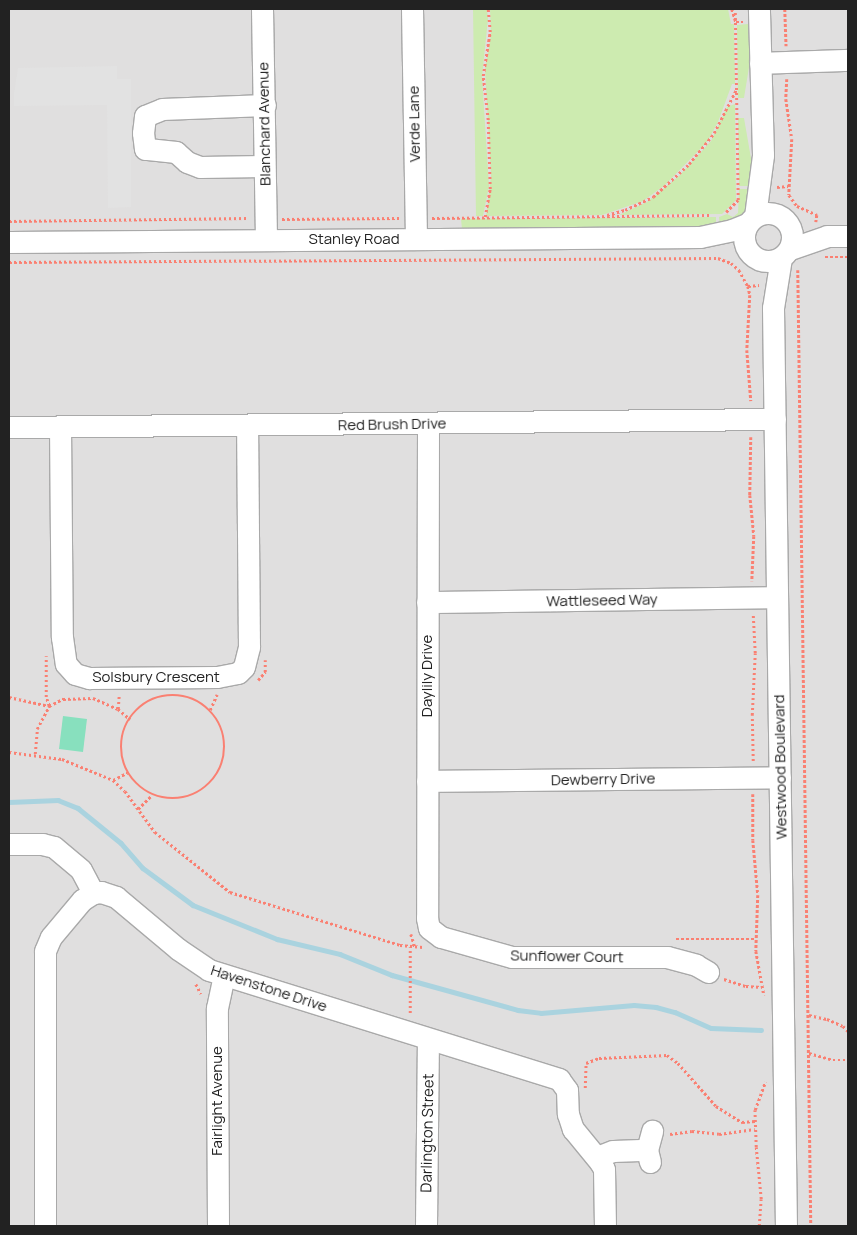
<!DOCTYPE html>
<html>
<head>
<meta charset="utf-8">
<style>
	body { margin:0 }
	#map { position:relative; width:857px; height:1235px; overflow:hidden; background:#f2efe9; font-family:Manrope,sans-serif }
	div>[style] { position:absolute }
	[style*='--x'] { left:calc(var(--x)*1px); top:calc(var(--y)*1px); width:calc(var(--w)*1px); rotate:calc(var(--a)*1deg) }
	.residential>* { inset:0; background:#e0dfdf }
	.grass>* { inset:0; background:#cdebb0 }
	.pitch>* { inset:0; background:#88e0be }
	.parking>* { inset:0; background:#e2e2e2 }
	.stream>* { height:4.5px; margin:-2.25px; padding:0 2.25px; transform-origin:2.25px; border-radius:2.25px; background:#aad3df }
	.path>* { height:2.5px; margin-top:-1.25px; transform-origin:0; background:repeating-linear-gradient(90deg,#fa8072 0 2.5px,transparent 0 5px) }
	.path>.ring { margin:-1.25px; padding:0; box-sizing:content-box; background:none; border:2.5px solid #fa8072; border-radius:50% }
	.roads { filter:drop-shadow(1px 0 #a9a9a9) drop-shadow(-1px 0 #a9a9a9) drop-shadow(0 1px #a9a9a9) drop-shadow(0 -1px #a9a9a9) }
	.minor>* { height:21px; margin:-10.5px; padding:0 10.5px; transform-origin:10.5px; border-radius:10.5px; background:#fff }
	.minor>.ring { margin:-10.5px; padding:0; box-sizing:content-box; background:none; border:21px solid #fff; border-radius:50% }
	span { translate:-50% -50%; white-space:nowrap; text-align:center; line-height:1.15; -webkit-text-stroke:4px #fff; paint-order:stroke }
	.street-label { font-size:15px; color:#222 }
	.frame { position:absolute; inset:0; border:10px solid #222; pointer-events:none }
</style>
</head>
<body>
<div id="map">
	<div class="residential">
		<div style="clip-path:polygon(9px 9px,848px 9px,848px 1226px,9px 1226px)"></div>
	</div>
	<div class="grass">
		<div style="clip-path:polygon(473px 9px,487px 9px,488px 19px,482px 77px,489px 186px,483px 216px,476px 216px)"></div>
		<div style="clip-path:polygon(490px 9px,728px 9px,731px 24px,734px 24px,735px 84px,732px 84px,718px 122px,707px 142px,665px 185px,643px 201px,602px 215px,486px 216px,491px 176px,485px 69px,491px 35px)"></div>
		<div style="clip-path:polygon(748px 24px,750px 26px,751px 55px,744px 98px,738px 98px,737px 25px)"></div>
		<div style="clip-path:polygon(735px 104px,736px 200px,722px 214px,619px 215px,647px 202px,679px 176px,711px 141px,727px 107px)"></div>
		<div style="clip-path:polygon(738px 118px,744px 118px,752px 164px,753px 186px,739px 186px)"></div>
		<div style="clip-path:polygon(739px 189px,753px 189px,746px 216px,720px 228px,719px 217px,727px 214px,733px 217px,738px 213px)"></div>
		<div style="clip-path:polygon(716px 217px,716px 228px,462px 229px,461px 219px)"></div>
	</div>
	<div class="pitch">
		<div style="clip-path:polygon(63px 716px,87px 719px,83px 752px,59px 749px)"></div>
	</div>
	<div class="parking">
		<div style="clip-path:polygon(117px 66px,117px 79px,131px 79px,131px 207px,108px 208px,107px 105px,14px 106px,14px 94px,18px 68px)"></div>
	</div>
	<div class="stream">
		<div style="--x:9;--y:802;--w:49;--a:-2.3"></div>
		<div style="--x:58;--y:800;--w:22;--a:22"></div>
		<div style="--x:78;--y:808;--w:55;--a:39.1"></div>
		<div style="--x:121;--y:843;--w:33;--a:49"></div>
		<div style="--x:143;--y:868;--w:62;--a:36.5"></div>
		<div style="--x:193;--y:905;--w:91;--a:22"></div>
		<div style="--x:277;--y:939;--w:65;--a:13.4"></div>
		<div style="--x:340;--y:954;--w:56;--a:22"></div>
		<div style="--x:392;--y:975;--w:131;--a:15.5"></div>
		<div style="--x:518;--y:1010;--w:23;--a:7"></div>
		<div style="--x:541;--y:1013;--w:93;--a:-4.9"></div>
		<div style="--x:634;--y:1005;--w:22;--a:5"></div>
		<div style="--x:656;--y:1007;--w:20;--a:15"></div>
		<div style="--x:675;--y:1012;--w:39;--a:24"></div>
		<div style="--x:711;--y:1028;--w:50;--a:2.3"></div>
	</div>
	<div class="path">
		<div style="--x:732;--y:9;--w:14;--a:73"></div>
		<div style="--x:736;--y:22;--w:7;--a:0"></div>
		<div style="--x:785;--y:9;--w:37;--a:88"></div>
		<div style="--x:787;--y:79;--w:20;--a:93"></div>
		<div style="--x:786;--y:99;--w:40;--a:81.5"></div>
		<div style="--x:792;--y:139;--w:56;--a:93.1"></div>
		<div style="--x:789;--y:195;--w:14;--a:54"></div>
		<div style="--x:797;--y:206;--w:22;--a:24"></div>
		<div style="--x:817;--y:215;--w:7;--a:98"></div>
		<div style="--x:777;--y:187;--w:11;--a:-5"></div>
		<div style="--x:726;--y:212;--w:17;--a:-45"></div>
		<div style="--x:738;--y:200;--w:191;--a:-90.9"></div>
		<div style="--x:607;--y:215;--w:19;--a:-16"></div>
		<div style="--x:625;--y:210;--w:31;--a:-25"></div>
		<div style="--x:653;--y:197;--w:49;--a:-42.5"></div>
		<div style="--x:689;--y:164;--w:40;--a:-51"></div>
		<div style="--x:714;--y:133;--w:48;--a:-62.9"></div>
		<div style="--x:485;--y:217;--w:28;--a:-80"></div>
		<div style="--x:490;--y:189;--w:69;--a:-91.7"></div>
		<div style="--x:488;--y:120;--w:44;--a:-96.5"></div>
		<div style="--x:483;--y:76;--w:45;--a:-81"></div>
		<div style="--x:490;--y:32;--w:23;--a:-95"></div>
		<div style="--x:432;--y:218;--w:277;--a:-0.6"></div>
		<div style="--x:282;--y:219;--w:117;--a:-0.5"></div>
		<div style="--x:9;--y:221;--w:239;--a:-0.7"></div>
		<div style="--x:825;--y:257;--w:23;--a:0"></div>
		<div style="--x:9;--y:262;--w:709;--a:-0.32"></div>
		<div style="--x:718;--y:258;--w:14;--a:21"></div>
		<div style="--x:731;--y:263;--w:11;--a:41"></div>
		<div style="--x:739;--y:270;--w:18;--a:61"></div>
		<div style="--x:748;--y:286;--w:9;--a:77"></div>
		<div style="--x:750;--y:295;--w:55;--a:93.1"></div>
		<div style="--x:747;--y:350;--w:51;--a:85.5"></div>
		<div style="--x:798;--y:270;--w:956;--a:89.22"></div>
		<div style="--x:748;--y:286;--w:11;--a:-5"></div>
		<div style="--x:751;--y:437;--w:58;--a:91"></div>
		<div style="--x:750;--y:495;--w:41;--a:84.4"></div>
		<div style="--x:754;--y:536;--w:45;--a:92.5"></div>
		<div style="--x:258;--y:680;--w:11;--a:-49"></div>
		<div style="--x:265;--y:672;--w:12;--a:-90"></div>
		<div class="ring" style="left:121px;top:695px;width:101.5px;height:101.5px"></div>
		<div style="--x:9;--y:697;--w:41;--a:12.7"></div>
		<div style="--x:49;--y:706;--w:16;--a:-27"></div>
		<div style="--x:63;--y:699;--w:30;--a:-2"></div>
		<div style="--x:93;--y:698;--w:27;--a:24"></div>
		<div style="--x:118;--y:709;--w:16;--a:40"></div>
		<div style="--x:118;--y:709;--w:14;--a:-86"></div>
		<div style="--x:210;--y:710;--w:17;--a:-66"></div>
		<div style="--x:9;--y:752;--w:53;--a:7.5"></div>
		<div style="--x:62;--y:759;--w:55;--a:22.4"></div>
		<div style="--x:113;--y:780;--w:16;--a:43"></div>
		<div style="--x:125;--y:791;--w:51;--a:53.8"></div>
		<div style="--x:155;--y:832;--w:96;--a:38.7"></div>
		<div style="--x:230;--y:892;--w:178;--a:17.3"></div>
		<div style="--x:400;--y:945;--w:23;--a:5"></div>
		<div style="--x:35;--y:754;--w:25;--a:-85"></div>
		<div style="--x:37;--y:729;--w:26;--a:-62"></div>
		<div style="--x:49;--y:706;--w:9;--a:-108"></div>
		<div style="--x:46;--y:697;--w:41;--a:-90"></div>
		<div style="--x:753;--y:761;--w:46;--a:-91.2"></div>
		<div style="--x:752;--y:715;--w:62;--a:-87.2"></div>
		<div style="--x:755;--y:653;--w:39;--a:-93"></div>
		<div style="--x:113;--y:780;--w:16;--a:-27"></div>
		<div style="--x:753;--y:794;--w:46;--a:90"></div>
		<div style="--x:753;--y:840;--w:55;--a:84.8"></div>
		<div style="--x:758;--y:895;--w:56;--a:92"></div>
		<div style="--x:756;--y:951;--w:45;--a:79.7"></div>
		<div style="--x:138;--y:809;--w:20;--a:-45"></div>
		<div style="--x:411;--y:934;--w:14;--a:73"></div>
		<div style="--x:676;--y:939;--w:79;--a:0"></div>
		<div style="--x:724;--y:979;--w:23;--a:18"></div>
		<div style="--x:746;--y:986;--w:16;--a:4"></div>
		<div style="--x:196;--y:984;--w:11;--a:63"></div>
		<div style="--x:410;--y:1013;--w:66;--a:-90"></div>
		<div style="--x:809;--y:1015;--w:18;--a:13"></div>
		<div style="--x:827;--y:1019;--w:17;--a:24"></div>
		<div style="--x:843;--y:1026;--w:7;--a:45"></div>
		<div style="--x:809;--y:1053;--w:25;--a:16"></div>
		<div style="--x:833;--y:1060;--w:15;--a:0"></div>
		<div style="--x:585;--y:1088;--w:25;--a:-88"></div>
		<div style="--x:586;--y:1063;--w:14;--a:-21"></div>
		<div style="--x:599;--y:1058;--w:68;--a:-2.5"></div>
		<div style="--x:667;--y:1055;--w:14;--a:36"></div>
		<div style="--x:678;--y:1063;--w:57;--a:48.5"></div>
		<div style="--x:716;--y:1106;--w:31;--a:32"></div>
		<div style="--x:742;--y:1122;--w:13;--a:-4"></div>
		<div style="--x:670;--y:1134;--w:22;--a:-8"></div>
		<div style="--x:692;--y:1131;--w:27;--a:6"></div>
		<div style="--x:719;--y:1134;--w:36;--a:-8"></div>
		<div style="--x:759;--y:1226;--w:27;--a:-86"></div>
		<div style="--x:761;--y:1199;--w:52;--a:-95.5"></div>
		<div style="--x:756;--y:1147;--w:37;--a:-92"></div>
		<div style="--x:755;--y:1110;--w:30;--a:-70"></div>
	</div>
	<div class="roads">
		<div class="minor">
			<div style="--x:262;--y:9;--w:230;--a:89"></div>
			<div style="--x:412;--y:9;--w:230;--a:89"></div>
			<div style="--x:760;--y:63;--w:88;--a:-2"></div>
			<div style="--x:264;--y:166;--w:64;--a:179.1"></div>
			<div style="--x:200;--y:167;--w:14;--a:-159"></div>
			<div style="--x:187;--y:162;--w:15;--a:-138"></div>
			<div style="--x:176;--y:152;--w:31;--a:-174"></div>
			<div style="--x:145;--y:149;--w:16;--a:-97"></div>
			<div style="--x:143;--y:133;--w:17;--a:-83"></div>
			<div style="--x:145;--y:116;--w:18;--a:-22"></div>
			<div style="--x:162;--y:109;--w:103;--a:-2.2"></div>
			<div class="ring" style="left:744px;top:213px;width:27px;height:27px"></div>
			<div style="--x:755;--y:216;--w:62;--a:-82.5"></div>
			<div style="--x:763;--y:155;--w:146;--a:-91.6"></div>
			<div style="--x:9;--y:242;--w:691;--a:-0.41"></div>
			<div style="--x:700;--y:237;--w:33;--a:-12"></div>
			<div style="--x:732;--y:230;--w:16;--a:-22"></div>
			<div style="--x:790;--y:249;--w:39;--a:-19"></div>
			<div style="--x:827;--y:236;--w:21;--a:0"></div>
			<div style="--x:781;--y:258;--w:51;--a:99.1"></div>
			<div style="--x:773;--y:308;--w:918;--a:89.19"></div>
			<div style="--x:428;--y:424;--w:494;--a:90.1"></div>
			<div style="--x:427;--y:918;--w:10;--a:79"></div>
			<div style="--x:429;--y:928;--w:15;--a:37"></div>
			<div style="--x:441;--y:937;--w:74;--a:15.7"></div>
			<div style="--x:512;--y:957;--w:155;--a:0"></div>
			<div style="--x:667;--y:957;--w:30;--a:15"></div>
			<div style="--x:696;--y:965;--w:14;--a:30"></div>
			<div style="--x:60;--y:426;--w:211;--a:89.5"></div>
			<div style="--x:62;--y:637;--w:27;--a:82"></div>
			<div style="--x:66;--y:664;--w:13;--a:48"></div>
			<div style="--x:75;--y:674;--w:15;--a:16"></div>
			<div style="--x:89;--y:678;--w:128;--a:-0.4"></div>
			<div style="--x:217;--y:677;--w:21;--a:-11"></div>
			<div style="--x:238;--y:673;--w:8;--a:-45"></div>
			<div style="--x:244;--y:667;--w:21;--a:-76"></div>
			<div style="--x:249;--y:647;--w:222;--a:-90.5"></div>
			<div style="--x:9;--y:427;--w:766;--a:-0.6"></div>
			<div style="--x:427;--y:602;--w:350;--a:-0.8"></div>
			<div style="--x:427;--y:781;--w:353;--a:-0.6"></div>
			<div style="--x:9;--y:844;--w:33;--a:0"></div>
			<div style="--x:42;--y:844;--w:12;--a:14"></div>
			<div style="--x:54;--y:847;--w:35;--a:40"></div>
			<div style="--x:81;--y:870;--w:26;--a:62"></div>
			<div style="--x:597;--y:1157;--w:17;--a:-21"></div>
			<div style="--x:613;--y:1151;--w:34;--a:-2"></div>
			<div style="--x:650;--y:1162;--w:12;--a:-104"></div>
			<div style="--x:647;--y:1150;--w:20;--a:-75"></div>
			<div style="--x:45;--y:1226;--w:275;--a:-90"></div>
			<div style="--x:45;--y:951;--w:15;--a:-67"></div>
			<div style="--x:51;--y:937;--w:48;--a:-50"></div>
			<div style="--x:82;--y:900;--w:13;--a:-32"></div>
			<div style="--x:93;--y:893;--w:8;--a:-7"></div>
			<div style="--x:101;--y:892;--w:16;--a:18"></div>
			<div style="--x:116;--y:897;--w:81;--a:40"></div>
			<div style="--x:178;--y:949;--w:37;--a:34"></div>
			<div style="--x:209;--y:970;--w:367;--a:17.3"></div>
			<div style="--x:559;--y:1079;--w:14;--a:54"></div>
			<div style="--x:567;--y:1090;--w:24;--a:88"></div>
			<div style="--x:568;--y:1114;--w:16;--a:72"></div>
			<div style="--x:573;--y:1129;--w:43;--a:50.7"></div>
			<div style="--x:600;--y:1162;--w:8;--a:60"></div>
			<div style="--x:604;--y:1169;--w:57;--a:89"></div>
			<div style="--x:218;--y:1226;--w:218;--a:-90.3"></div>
			<div style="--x:217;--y:1008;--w:33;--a:-78"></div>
			<div style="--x:426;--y:1226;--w:187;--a:-89.4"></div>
		</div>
	</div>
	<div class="street-label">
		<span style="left:264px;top:124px;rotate:-91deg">Blanchard Avenue</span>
		<span style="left:414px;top:124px;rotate:-91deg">Verde Lane</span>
		<span style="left:354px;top:239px">Stanley Road</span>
		<span style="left:392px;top:424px;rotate:-1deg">Red Brush Drive</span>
		<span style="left:602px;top:600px;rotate:-1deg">Wattleseed Way</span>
		<span style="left:427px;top:676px;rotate:-90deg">Daylily Drive</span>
		<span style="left:156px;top:677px">Solsbury Crescent</span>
		<span style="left:780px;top:767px;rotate:-91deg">Westwood Boulevard</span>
		<span style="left:603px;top:779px;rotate:-1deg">Dewberry Drive</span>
		<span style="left:567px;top:956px;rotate:1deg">Sunflower Court</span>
		<span style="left:269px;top:988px;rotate:18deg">Havenstone Drive</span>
		<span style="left:217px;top:1101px;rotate:-90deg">Fairlight Avenue</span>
		<span style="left:427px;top:1133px;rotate:-89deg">Darlington Street</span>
	</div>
	<div class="frame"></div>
</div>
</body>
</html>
